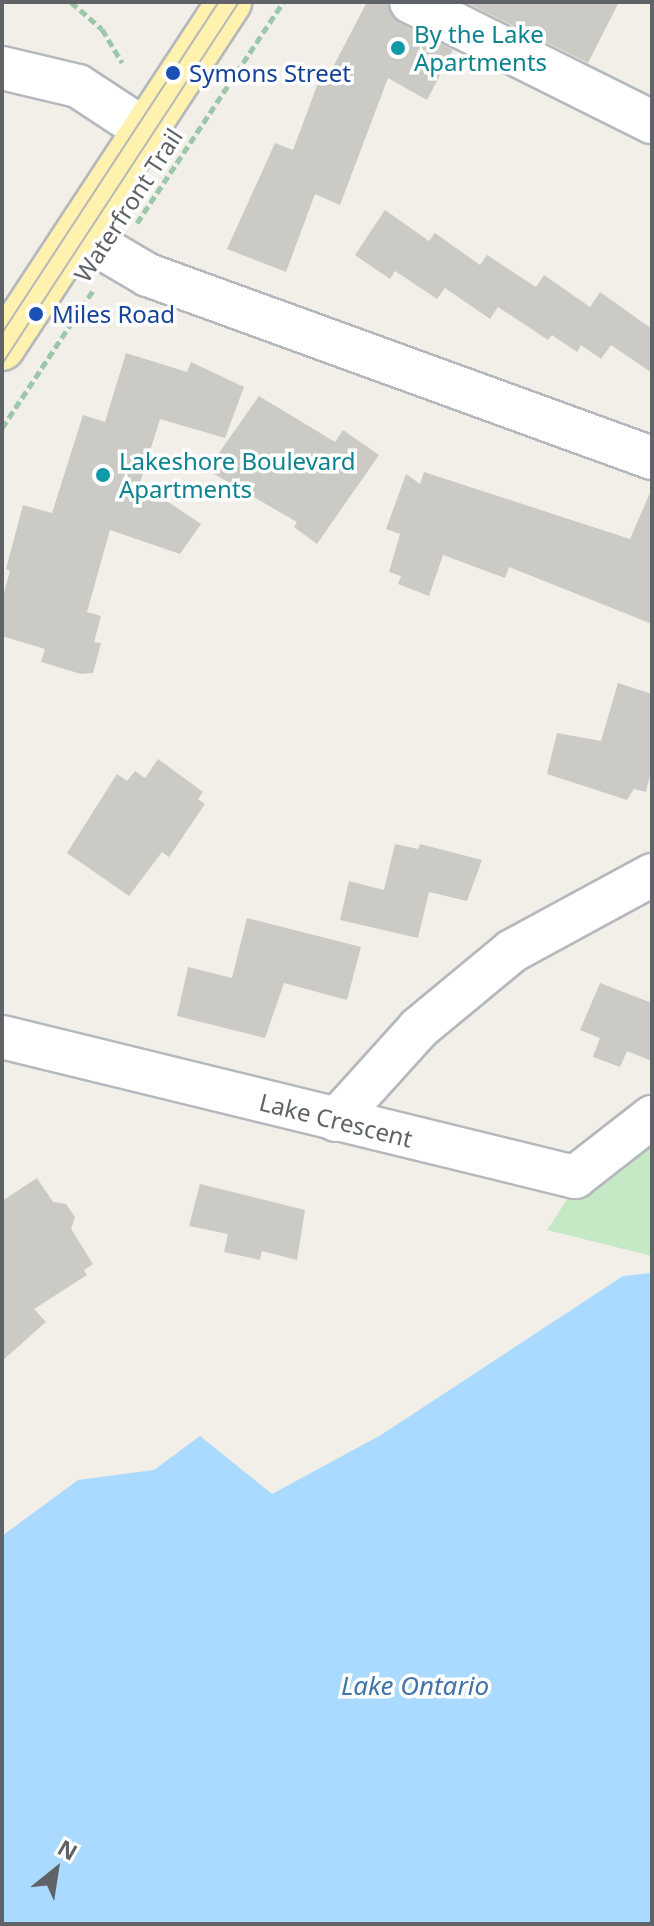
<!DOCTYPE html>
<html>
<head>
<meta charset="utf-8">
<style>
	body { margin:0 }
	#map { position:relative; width:654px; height:1926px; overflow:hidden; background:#f1efe8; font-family:"Noto Sans",sans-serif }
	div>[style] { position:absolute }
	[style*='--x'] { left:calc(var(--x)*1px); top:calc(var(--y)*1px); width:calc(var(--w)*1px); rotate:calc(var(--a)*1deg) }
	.green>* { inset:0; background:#c5e8c5 }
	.water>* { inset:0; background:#aadaff }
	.building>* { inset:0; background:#cccac5 }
	.path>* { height:5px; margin-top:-2.5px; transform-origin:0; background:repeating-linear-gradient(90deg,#9cc7a9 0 8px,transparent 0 12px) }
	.roads { filter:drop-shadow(2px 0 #b5b8bc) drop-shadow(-2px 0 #b5b8bc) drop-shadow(0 2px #b5b8bc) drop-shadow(0 -2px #b5b8bc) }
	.minor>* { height:42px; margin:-21px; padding:0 21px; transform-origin:21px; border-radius:21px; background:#fff }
	.major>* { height:44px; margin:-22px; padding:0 22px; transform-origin:22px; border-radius:22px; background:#fff2af }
	.tram>* { height:2px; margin:-1px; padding:0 1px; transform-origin:1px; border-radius:1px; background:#b6b7b8 }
	.dots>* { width:22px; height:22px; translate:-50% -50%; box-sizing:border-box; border:4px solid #fff; border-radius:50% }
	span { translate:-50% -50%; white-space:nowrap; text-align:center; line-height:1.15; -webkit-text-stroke:7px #fff; paint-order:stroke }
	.culture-label { font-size:24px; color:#0d838f }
	.left { translate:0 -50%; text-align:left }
	.transit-label { font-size:24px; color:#164399 }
	.street-label { font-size:24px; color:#5f6368 }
	.water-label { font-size:26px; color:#4174aa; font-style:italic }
	.frame { position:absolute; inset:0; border:4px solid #5f6368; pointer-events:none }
	.north { position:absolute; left:16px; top:1830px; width:80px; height:80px; -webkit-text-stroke:6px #fff; paint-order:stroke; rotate:30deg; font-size:22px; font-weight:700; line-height:32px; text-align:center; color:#5f6368 }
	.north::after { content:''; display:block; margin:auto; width:28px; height:36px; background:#5f6368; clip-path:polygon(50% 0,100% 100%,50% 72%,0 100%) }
</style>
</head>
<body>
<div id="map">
	<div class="green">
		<div style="clip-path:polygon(652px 1142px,652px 1256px,547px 1230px,570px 1195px)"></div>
	</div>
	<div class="water">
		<div style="clip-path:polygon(652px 1273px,652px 1924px,2px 1924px,2px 1536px,78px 1480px,154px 1470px,200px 1436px,272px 1494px,381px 1435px,623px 1276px)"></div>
	</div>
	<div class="building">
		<div style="clip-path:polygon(367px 2px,387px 2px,400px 23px,453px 50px,427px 100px,388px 78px,340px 205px,315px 194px,286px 272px,227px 249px,275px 143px,293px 150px,318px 83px,323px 86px)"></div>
		<div style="clip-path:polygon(465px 2px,619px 2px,588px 63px)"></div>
		<div style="clip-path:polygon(385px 210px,429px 241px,435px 233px,480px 265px,487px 255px,536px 287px,544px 275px,590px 307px,600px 292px,652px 329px,652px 373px,611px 345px,601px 359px,581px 345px,577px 352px,552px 335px,548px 340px,498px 307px,490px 319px,445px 288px,437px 299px,395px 271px,390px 279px,355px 255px)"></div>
		<div style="clip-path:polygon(126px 353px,187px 372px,191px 362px,244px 387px,225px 438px,160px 419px,140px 483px,201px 524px,180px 554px,110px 530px,87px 612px,101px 616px,94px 642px,101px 643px,93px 673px,81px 674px,41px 662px,45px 649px,2px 636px,2px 600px,10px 571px,6px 569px,23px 505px,52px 513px,83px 415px,105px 422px)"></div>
		<div style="clip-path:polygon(259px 396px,335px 442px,343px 430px,379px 455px,317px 544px,294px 527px,297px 522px,207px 470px)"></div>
		<div style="clip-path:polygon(424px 472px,630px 539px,652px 488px,652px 624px,509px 567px,505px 578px,443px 555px,429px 596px,398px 584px,401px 576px,389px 572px,400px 534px,386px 529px,406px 474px,420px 484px)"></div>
		<div style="clip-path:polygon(618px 683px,652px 694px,652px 767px,646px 792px,634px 789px,627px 800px,547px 774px,557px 733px,601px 741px)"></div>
		<div style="clip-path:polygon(158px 759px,203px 792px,198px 799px,205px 804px,169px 857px,162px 852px,129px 896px,67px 853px,117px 774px,127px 781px,135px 771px,145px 778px)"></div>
		<div style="clip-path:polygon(395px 844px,418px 849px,420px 844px,482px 860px,467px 901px,429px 892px,418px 938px,340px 920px,349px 881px,384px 890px)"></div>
		<div style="clip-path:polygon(247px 918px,361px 947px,347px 1000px,284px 983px,265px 1038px,177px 1016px,188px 967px,232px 978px)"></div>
		<div style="clip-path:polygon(600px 983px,652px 1003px,652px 1061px,627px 1051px,620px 1067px,593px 1057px,600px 1038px,580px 1030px)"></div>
		<div style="clip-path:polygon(37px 1178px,53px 1202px,66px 1204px,75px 1217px,71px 1229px,93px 1264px,84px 1270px,87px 1275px,34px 1309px,46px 1322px,2px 1361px,2px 1201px)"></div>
		<div style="clip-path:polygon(200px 1184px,305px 1210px,297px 1260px,262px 1251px,260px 1260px,224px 1252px,228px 1234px,189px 1226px)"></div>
	</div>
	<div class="path">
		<div style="--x:71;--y:2;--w:41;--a:41.1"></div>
		<div style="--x:102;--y:29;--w:39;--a:59"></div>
		<div style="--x:137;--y:223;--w:265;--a:-56.5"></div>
		<div style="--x:2;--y:428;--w:167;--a:-56.5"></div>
	</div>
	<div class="roads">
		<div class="minor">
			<div style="--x:411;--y:2;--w:269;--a:26.5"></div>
			<div style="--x:2;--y:68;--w:78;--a:13.3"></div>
			<div style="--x:78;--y:86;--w:80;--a:33.3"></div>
			<div style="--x:78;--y:234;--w:81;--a:30.4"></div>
			<div style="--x:148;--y:275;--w:536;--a:19.96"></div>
			<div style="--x:2;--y:1037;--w:590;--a:13.73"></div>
			<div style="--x:575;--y:1177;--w:98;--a:-37.9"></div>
			<div style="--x:336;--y:1120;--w:124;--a:-47.9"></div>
			<div style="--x:419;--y:1028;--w:121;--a:-39.6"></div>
			<div style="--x:512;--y:951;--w:159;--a:-28.5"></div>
		</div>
		<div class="major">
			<div style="--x:2;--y:348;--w:414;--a:-56.7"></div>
		</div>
	</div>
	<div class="tram">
		<div style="--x:2;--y:333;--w:396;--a:-56.8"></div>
		<div style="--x:2;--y:364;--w:433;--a:-56.8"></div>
	</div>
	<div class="dots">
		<div style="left:398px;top:48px;background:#0f9aa8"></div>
		<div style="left:173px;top:73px;background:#1a4fb4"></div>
		<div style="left:36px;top:314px;background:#1a4fb4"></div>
		<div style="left:103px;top:475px;background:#0f9aa8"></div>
	</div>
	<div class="culture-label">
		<span class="left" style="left:414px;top:48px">By the Lake<br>Apartments</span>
		<span class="left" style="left:119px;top:475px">Lakeshore Boulevard<br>Apartments</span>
	</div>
	<div class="transit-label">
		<span class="left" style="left:189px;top:73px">Symons Street</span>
		<span class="left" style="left:52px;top:314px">Miles Road</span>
	</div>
	<div class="street-label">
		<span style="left:128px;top:205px;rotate:-57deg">Waterfront Trail</span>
		<span style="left:336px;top:1120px;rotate:14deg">Lake Crescent</span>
	</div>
	<div class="water-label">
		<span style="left:415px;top:1686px">Lake Ontario</span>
	</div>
	<div class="frame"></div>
	<div class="north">N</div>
</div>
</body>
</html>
